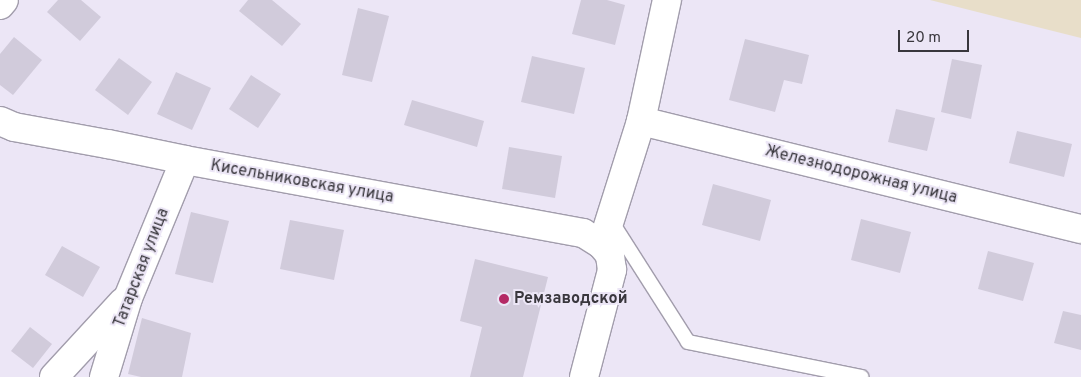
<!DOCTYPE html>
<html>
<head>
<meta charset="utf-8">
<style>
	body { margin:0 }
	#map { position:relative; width:1081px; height:377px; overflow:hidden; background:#ece6f6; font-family:Overpass,sans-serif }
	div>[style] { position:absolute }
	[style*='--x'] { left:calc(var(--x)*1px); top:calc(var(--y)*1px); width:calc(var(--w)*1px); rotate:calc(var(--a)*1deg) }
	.industrial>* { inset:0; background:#e8dec9 }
	.building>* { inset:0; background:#d1cbdb }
	.roads { filter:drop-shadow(1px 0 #a29dac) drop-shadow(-1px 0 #a29dac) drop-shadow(0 1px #a29dac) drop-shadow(0 -1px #a29dac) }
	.lane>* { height:14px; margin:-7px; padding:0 7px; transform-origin:7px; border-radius:7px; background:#fff }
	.street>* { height:28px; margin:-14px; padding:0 14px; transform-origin:14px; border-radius:14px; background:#fff }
	.dots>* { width:14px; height:14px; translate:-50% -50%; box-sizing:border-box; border:2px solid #ece6f6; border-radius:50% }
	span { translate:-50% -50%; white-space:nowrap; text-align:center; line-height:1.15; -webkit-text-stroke:4px #ece6f6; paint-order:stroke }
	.street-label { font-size:16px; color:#39373d }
	.poi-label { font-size:16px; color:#39373d; font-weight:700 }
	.left { translate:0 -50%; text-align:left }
	.scale { position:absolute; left:898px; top:30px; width:71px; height:22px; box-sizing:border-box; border:2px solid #39373d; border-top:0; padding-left:6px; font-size:15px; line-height:18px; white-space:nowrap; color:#39373d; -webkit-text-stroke:4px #ece6f6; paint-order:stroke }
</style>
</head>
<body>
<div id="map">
	<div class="industrial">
		<div style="clip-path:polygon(930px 0,1081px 0,1081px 38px)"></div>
	</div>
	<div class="building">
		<div style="clip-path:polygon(58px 0,81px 0,101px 17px,80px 41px,47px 12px)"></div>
		<div style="clip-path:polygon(248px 0,272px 0,301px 24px,282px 46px,239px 11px)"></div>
		<div style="clip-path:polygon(581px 0,607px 0,625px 5px,615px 45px,572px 34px)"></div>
		<div style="clip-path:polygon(358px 8px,389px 16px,372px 82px,342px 75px)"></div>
		<div style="clip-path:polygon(14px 37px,42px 60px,13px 95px,0 85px,0 54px)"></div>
		<div style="clip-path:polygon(745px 39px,809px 55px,802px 84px,784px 80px,775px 112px,729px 100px)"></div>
		<div style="clip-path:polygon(532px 56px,585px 68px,574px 114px,521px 102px)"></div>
		<div style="clip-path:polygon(119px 58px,152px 82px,128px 115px,95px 90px)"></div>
		<div style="clip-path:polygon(952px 59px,982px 65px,971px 119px,941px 112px)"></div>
		<div style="clip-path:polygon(176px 72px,211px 88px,192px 130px,157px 114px)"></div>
		<div style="clip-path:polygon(251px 75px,281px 94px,258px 128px,229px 109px)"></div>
		<div style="clip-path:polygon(412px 100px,484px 121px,477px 147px,404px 125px)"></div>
		<div style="clip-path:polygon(896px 109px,935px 118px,927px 151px,888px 142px)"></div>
		<div style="clip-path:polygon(1017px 131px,1072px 144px,1064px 177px,1009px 163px)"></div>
		<div style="clip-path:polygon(509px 147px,562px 156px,555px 198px,502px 189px)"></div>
		<div style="clip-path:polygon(713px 184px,771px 200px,760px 241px,702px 225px)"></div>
		<div style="clip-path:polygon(191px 212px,229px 221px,213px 283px,175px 274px)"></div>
		<div style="clip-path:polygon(861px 219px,911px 232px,900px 273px,851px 260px)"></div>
		<div style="clip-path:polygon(290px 220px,344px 230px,334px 280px,280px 269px)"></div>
		<div style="clip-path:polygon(62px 246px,100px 267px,83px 297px,45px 275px)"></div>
		<div style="clip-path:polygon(988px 251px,1034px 263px,1023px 301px,978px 289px)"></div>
		<div style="clip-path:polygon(475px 259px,548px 277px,523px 377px,470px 377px,482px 327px,460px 321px)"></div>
		<div style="clip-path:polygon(1063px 311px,1081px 315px,1081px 350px,1054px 343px)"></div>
		<div style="clip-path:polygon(142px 318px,191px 333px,182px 377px,141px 377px,128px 374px)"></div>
		<div style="clip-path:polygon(30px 327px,52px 344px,33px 368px,11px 351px)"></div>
	</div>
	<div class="roads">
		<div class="lane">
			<div style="--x:611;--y:221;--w:143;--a:57.5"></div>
			<div style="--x:688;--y:342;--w:177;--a:11.4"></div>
		</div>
		<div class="street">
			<div style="--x:0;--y:5;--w:6;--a:-51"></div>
			<div style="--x:0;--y:121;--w:15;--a:23"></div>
			<div style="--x:14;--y:127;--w:96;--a:10.3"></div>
			<div style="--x:108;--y:144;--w:79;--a:11.7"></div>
			<div style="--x:185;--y:160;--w:405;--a:10.4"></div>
			<div style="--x:583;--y:233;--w:22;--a:32"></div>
			<div style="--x:641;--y:121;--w:453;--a:13.8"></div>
			<div style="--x:54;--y:377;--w:102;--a:-47.4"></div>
			<div style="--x:104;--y:377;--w:83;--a:-73.1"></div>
			<div style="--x:128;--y:298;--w:149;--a:-67.6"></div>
			<div style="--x:584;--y:377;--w:111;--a:-75.3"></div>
			<div style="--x:612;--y:270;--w:15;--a:-98"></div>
			<div style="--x:610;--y:255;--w:13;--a:-129"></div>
			<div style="--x:602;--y:245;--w:130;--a:-72.5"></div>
			<div style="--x:641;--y:121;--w:124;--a:-77.9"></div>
		</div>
	</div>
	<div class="dots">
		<div style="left:504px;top:299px;background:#b42965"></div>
	</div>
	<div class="street-label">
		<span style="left:861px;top:175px;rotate:14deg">Железнодорожная улица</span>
		<span style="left:302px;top:182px;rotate:10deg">Кисельниковская улица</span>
		<span style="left:142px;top:268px;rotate:-69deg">Татарская улица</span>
	</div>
	<div class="poi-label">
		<span class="left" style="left:514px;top:299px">Ремзаводской</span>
	</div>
	<div class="scale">20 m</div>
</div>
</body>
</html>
